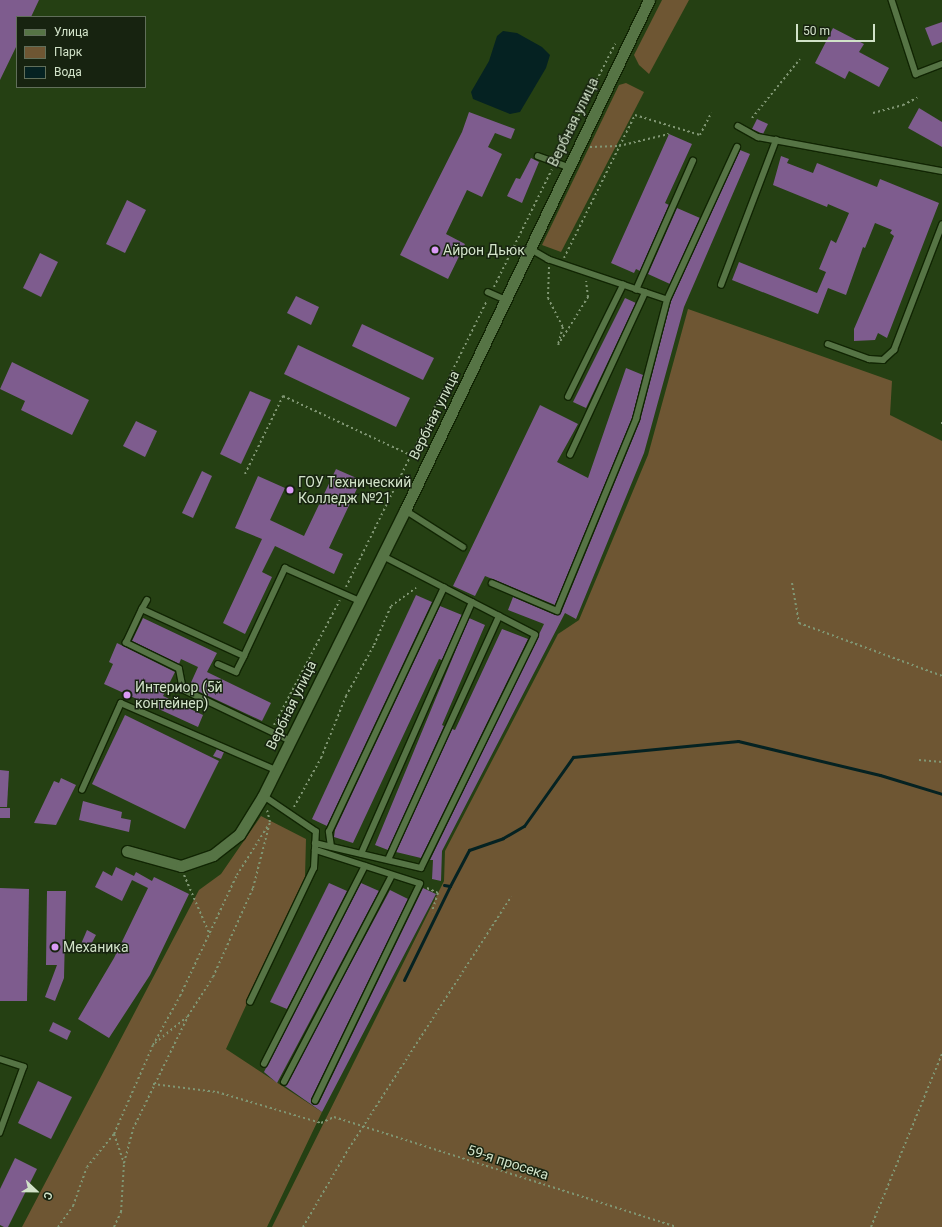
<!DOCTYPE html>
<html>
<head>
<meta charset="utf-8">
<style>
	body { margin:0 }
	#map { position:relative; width:942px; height:1227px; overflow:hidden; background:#254013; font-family:Roboto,sans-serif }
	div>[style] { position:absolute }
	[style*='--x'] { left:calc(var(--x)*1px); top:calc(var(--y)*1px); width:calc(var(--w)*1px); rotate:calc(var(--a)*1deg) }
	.green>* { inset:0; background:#6e5633 }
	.water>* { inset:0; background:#052222 }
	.stream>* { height:3px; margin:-1.5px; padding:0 1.5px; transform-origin:1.5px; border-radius:1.5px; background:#052222 }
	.building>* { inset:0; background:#7e5c8e }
	.path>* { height:2px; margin-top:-1px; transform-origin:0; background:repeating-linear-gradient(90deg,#809673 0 2px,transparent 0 5px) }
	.roads { filter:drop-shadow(1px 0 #112503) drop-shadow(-1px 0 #112503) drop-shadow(0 1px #112503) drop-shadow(0 -1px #112503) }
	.lane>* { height:5.5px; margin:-2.75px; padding:0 2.75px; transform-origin:2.75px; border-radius:2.75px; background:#567445 }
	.street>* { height:11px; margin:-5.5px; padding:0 5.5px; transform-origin:5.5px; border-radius:5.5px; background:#567445 }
	.dots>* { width:11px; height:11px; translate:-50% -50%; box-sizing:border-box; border:2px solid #172310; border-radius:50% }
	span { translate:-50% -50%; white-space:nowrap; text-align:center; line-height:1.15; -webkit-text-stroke:3px #172310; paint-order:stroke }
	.street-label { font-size:14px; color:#d1e2c8 }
	.poi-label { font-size:14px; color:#d1e2c8 }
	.left { translate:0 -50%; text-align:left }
	.legend { position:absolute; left:16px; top:16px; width:130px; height:72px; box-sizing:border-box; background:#172310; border:1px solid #616f5a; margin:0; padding:5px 7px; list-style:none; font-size:12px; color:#d1e2c8 }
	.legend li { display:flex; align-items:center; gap:8px; height:20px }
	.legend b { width:20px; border:1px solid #616f5a }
	.north { position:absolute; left:16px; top:1171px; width:40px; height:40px; -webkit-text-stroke:3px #172310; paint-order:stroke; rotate:112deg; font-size:11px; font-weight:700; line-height:16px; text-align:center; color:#d1e2c8 }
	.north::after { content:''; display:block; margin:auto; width:14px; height:18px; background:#d1e2c8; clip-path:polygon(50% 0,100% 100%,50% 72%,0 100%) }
	.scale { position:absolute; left:796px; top:24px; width:79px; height:18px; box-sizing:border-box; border:2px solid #d1e2c8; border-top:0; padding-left:5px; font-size:12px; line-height:14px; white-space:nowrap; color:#d1e2c8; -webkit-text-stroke:3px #172310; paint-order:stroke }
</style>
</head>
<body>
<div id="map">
	<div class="green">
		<div style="clip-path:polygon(662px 0,689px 0,649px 74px,639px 65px,634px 55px)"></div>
		<div style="clip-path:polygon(626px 83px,644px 92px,561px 252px,542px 245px,619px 85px)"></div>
		<div style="clip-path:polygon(688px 309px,892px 381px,890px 415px,942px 441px,942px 1227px,272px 1227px,444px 881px,445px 851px,558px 634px,579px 620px,648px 455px)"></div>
		<div style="clip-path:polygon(261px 816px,306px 839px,305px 877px,226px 1049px,322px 1112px,267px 1227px,22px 1227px,199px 890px,221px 874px)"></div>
	</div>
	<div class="water">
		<div style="clip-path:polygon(503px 31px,517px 33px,542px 47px,550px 55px,546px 68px,520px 112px,510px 114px,473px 99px,471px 92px,489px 61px,497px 36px)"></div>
	</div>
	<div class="stream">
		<div style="--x:444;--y:885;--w:6;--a:9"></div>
		<div style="--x:450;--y:886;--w:41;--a:-62.2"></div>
		<div style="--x:469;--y:850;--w:36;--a:-19"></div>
		<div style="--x:503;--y:838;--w:24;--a:-30"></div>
		<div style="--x:524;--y:826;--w:85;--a:-54.6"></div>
		<div style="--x:573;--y:757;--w:166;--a:-5.5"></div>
		<div style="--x:738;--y:741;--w:146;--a:13.5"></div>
		<div style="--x:880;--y:775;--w:65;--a:17"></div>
		<div style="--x:404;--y:980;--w:105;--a:-63.9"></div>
	</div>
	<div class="building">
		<div style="clip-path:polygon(0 0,39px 0,31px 17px,17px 17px,17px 45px,0 80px)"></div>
		<div style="clip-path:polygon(942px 22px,942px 42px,932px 46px,925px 28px)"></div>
		<div style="clip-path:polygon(833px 28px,864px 44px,859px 52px,889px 68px,879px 87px,849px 71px,845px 79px,815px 63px)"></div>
		<div style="clip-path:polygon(919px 108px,942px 122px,942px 147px,908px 128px)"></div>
		<div style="clip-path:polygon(469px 112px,515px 129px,511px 139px,495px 133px,488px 147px,502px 154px,482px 197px,467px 190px,446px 234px,465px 244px,448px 279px,400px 255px,462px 132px)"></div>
		<div style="clip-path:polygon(757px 119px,768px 124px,763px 134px,752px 129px)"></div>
		<div style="clip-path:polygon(669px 134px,692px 144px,665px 203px,669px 205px,640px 271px,636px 269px,634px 273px,611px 263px)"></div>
		<div style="clip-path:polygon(740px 150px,750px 154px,684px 307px,644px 453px,576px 619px,565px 613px,442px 851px,441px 881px,432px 879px,433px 860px,430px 860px,544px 624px,508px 610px,513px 597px,555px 615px,561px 613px,640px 421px,671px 301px)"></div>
		<div style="clip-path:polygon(781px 156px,789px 159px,787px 163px,813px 173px,817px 163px,877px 187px,880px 179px,939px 203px,887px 338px,878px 333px,875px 340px,854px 341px,854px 329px,894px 236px,890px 233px,892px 230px,875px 223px,865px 248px,863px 247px,846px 295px,828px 288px,818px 314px,732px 280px,739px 262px,817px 293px,826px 272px,819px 269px,831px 240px,836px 243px,849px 213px,828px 204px,827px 207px,773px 185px)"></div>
		<div style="clip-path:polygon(531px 158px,539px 162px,522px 203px,507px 196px,516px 178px,520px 179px)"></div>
		<div style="clip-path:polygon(127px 200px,146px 210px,125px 253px,106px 244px)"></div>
		<div style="clip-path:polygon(677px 208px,700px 218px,670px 284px,648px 274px)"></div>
		<div style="clip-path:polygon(40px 253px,58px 262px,41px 297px,23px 288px)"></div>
		<div style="clip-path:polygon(296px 296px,319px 307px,311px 325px,287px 313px)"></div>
		<div style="clip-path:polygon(625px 298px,636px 303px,586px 408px,573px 402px)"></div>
		<div style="clip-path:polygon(362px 324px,434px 358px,423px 380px,352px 346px)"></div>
		<div style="clip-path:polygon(298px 345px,410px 398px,396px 427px,284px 374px)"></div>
		<div style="clip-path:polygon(12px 362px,89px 400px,72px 435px,21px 410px,25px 401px,0 389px)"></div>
		<div style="clip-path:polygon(626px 368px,643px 375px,632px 418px,555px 605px,485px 576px,475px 596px,453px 586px,540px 405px,578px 424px,557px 462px,588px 478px)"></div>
		<div style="clip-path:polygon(250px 391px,271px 400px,241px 464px,220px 454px)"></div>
		<div style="clip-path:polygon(136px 421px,157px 431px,145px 457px,123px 446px)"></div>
		<div style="clip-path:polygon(336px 469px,361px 480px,329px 548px,343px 554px,334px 574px,275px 546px,262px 572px,272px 577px,245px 634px,223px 623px,262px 539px,235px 528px,258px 476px,285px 488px,270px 520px,304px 536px)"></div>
		<div style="clip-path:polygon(202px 471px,212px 476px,193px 518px,182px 513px)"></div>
		<div style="clip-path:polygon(416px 595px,432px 602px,327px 826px,312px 819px)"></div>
		<div style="clip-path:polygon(440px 606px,462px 615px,442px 660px,439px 659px,353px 843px,334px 837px,335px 830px)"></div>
		<div style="clip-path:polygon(143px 618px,217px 653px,207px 672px,271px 703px,262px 721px,189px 687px,198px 667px,181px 659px,179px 664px,132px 641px)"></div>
		<div style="clip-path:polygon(469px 618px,485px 625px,442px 725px,444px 726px,388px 850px,375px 845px)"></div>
		<div style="clip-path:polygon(502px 629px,528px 639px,421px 858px,396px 852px,452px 729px,455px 730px)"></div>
		<div style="clip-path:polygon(117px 643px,175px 672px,163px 696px,203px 715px,198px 727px,104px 684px,113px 664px,109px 662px)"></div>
		<div style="clip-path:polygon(125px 715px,219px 761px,185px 829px,92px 784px)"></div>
		<div style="clip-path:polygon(217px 749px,224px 752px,221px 759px,213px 756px)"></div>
		<div style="clip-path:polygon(0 770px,9px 771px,7px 807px,0 807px)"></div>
		<div style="clip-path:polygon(61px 778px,76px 785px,56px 825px,34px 823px,54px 781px,59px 783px)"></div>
		<div style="clip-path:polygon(83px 801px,122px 812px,121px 818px,131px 820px,129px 832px,79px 820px)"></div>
		<div style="clip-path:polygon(0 808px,10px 808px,10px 818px,0 818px)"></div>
		<div style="clip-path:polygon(116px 867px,134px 876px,136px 872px,152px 881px,154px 877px,189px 894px,150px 975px,109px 1038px,78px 1019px,114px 958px,148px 888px,132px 880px,122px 901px,95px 887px,103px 871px,112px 876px)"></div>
		<div style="clip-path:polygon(329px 883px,347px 891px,287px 1009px,270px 1002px)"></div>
		<div style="clip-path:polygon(361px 883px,379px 891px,277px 1083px,264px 1072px)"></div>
		<div style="clip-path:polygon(0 888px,29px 889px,27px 1001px,0 1001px)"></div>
		<div style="clip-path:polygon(423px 888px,436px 894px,322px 1112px,285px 1086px,390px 890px,408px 899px,311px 1099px,313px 1105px,319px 1103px)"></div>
		<div style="clip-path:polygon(47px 891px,66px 891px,64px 978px,55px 1001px,45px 997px,57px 965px,46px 965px)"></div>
		<div style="clip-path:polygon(87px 930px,96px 935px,89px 948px,81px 944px)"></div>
		<div style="clip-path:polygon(53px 1022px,71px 1031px,67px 1040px,49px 1031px)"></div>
		<div style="clip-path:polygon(38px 1081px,72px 1097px,51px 1139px,18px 1123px)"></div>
		<div style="clip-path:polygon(15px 1158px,37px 1169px,8px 1227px,4px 1227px,0 1225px,0 1189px)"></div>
	</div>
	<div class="path">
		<div style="--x:873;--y:113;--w:31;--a:-15"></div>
		<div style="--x:903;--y:105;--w:16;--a:-27"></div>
		<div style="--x:752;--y:118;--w:76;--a:-50.9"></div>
		<div style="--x:590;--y:147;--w:29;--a:-2"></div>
		<div style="--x:619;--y:146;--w:51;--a:-13.5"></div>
		<div style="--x:558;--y:156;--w:126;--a:-63"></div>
		<div style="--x:564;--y:258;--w:160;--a:-63.6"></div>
		<div style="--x:635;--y:115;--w:68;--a:17.1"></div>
		<div style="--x:700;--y:135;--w:25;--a:-63"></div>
		<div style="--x:549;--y:267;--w:31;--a:92"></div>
		<div style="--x:548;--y:298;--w:33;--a:63"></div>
		<div style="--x:563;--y:327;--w:19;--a:106"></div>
		<div style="--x:558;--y:345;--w:57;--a:-58"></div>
		<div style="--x:588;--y:297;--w:16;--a:-97"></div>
		<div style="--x:494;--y:287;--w:131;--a:-63.8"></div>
		<div style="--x:941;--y:423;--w:1;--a:0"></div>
		<div style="--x:245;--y:474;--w:87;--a:-64"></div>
		<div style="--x:283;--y:396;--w:140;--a:24.9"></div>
		<div style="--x:792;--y:583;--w:41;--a:80.1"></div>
		<div style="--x:799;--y:623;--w:153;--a:20.3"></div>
		<div style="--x:346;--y:587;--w:320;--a:-63.8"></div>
		<div style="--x:274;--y:725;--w:141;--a:-62.2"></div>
		<div style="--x:919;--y:760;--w:23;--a:5"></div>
		<div style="--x:294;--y:807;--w:56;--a:-61.1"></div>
		<div style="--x:321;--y:758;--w:67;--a:-68"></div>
		<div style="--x:346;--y:696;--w:58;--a:-61.2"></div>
		<div style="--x:374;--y:645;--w:43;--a:-66.4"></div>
		<div style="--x:391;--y:606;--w:31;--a:-36"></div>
		<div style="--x:184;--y:875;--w:65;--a:66.6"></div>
		<div style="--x:427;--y:888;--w:12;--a:24"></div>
		<div style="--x:438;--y:893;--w:20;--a:108"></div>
		<div style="--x:155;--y:1043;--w:41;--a:-39.1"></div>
		<div style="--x:153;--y:1084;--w:64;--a:7.1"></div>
		<div style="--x:217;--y:1092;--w:109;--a:16.6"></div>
		<div style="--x:321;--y:1123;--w:14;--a:-25"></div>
		<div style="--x:334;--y:1117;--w:359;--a:17.8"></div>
		<div style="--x:114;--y:1134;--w:31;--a:71"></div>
		<div style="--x:58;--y:1227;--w:26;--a:-54"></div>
		<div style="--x:73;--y:1206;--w:41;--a:-70.3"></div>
		<div style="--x:87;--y:1167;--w:43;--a:-50.7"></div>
		<div style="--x:114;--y:1134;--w:97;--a:-66.3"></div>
		<div style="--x:153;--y:1045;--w:56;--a:-61.1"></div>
		<div style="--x:180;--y:996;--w:134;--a:-64.8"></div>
		<div style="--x:237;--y:875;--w:60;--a:-57.9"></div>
		<div style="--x:114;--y:1227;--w:17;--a:-65"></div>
		<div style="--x:121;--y:1212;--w:49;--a:-86.5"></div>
		<div style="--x:124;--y:1163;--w:35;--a:-75"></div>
		<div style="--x:133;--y:1129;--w:126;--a:-64"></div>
		<div style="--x:188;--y:1016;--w:46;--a:-57.3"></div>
		<div style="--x:213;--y:977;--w:98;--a:-65.8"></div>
		<div style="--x:253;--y:888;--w:68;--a:-75.6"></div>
		<div style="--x:270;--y:822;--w:12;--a:-104"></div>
		<div style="--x:303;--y:1227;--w:86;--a:-59.8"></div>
		<div style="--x:346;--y:1153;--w:305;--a:-57.2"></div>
		<div style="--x:871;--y:1227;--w:187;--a:-67.7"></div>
	</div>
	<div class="roads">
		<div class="lane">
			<div style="--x:892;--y:0;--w:78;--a:72"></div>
			<div style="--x:916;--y:74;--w:28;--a:-21"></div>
			<div style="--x:738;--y:126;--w:23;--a:29"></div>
			<div style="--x:758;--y:137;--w:187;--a:10.5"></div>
			<div style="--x:538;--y:156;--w:32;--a:20"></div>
			<div style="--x:721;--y:285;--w:155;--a:-69.2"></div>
			<div style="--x:636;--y:290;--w:141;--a:-66.2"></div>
			<div style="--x:488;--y:292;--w:20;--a:24"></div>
			<div style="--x:667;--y:300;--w:168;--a:-65.4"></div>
			<div style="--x:828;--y:344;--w:44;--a:20.1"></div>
			<div style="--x:869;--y:359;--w:14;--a:4"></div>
			<div style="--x:883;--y:360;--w:15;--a:-42"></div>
			<div style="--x:894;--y:350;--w:134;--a:-69"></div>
			<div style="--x:568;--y:397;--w:125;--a:-63.8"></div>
			<div style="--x:570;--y:455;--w:179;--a:-65.2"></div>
			<div style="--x:405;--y:510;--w:69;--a:32.5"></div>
			<div style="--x:492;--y:583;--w:71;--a:23.3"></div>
			<div style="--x:557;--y:611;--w:208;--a:-67.6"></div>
			<div style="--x:636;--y:419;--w:123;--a:-75.4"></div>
			<div style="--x:667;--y:300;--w:125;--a:-161.3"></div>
			<div style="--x:549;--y:260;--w:22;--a:-150"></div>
			<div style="--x:142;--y:609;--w:10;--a:-61"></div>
			<div style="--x:218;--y:664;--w:20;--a:24"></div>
			<div style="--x:236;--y:672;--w:18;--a:-63"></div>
			<div style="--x:290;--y:741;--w:119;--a:-154.5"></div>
			<div style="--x:183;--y:690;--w:21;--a:-101"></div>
			<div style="--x:179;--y:669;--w:59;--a:-153.9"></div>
			<div style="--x:126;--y:643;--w:38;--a:-65"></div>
			<div style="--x:142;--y:609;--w:112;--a:24.7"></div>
			<div style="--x:244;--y:656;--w:97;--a:-65"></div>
			<div style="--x:285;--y:568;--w:82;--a:23.7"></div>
			<div style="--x:82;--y:790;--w:95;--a:-65.9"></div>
			<div style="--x:121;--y:703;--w:169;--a:23.4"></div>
			<div style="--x:315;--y:843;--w:109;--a:13.3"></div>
			<div style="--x:421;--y:868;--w:259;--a:-63.9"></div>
			<div style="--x:535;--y:635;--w:172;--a:-152.7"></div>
			<div style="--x:331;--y:847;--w:15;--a:-98"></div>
			<div style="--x:329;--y:832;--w:270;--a:-64.8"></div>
			<div style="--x:361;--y:854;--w:275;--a:-66.2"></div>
			<div style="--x:388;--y:860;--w:268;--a:-65.5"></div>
			<div style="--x:250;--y:1002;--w:148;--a:-64.5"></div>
			<div style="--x:314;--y:868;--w:36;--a:-87"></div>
			<div style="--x:316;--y:832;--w:64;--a:-145.8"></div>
			<div style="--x:0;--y:1059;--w:25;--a:18"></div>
			<div style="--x:24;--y:1067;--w:70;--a:110"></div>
			<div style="--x:264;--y:1064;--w:222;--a:-63"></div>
			<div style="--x:284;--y:1082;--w:233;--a:-62.4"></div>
			<div style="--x:315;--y:1101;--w:241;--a:-64.2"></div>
			<div style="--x:420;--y:884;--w:110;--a:-162.1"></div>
		</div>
		<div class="street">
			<div style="--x:127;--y:851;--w:56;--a:15.5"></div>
			<div style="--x:181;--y:866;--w:34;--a:-19"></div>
			<div style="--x:213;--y:855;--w:33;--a:-38"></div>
			<div style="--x:239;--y:835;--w:46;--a:-58.4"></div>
			<div style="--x:263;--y:796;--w:319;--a:-63.6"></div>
			<div style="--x:405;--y:510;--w:565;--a:-64.43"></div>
		</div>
	</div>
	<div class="dots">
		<div style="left:435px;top:250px;background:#da9af6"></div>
		<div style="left:290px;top:490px;background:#da9af6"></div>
		<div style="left:127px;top:695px;background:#da9af6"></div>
		<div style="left:55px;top:947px;background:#da9af6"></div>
	</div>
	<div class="street-label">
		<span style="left:573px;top:122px;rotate:-64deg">Вербная улица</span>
		<span style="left:434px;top:415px;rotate:-64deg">Вербная улица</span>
		<span style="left:291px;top:705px;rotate:-64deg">Вербная улица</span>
		<span style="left:508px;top:1162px;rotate:18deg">59-я просека</span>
	</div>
	<div class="poi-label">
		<span class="left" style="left:443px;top:250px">Айрон Дьюк</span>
		<span class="left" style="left:298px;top:490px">ГОУ Технический<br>Колледж №21</span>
		<span class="left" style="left:135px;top:695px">Интериор (5й<br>контейнер)</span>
		<span class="left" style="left:63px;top:947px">Механика</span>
	</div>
	<ul class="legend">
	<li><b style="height:5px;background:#567445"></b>Улица</li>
	<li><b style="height:11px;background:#6e5633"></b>Парк</li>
	<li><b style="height:11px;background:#052222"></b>Вода</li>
	</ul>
	<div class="north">С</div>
	<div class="scale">50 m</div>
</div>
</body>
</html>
